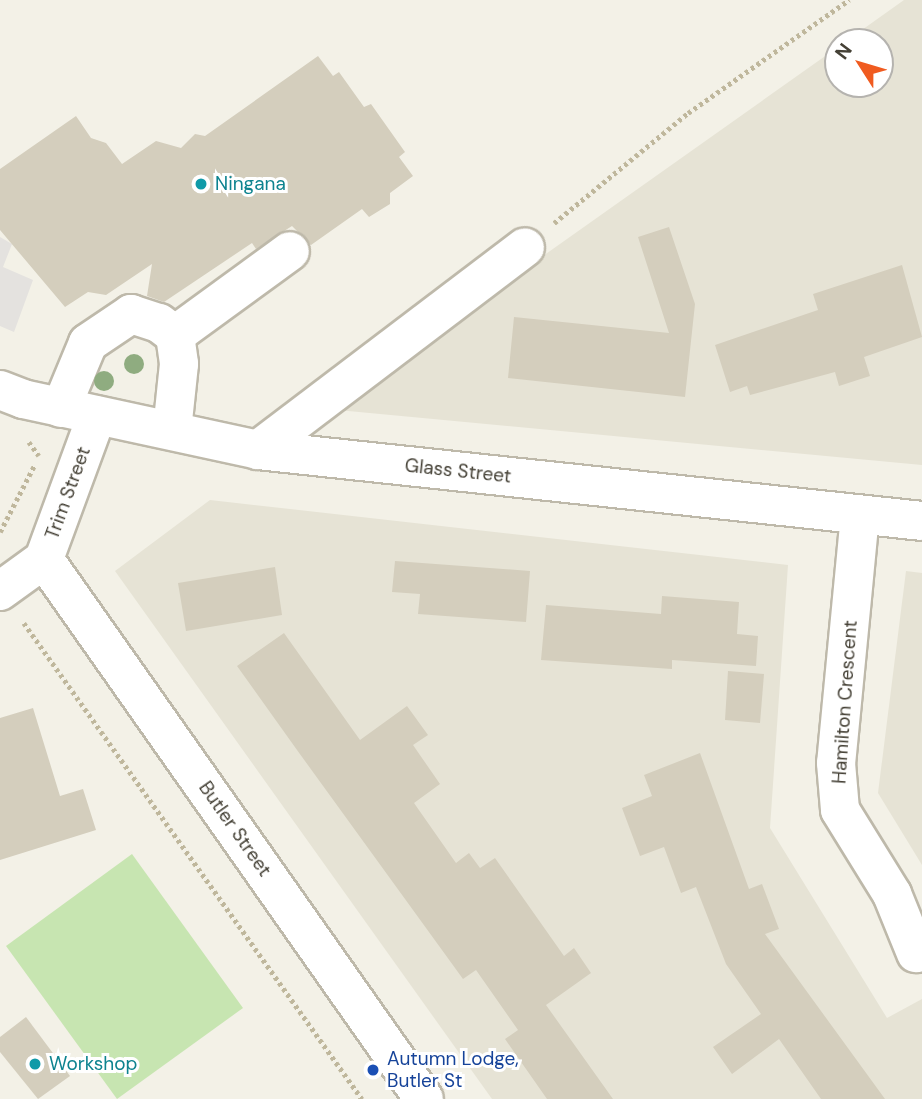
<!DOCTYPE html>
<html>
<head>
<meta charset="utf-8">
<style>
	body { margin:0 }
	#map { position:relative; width:922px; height:1099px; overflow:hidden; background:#f3f1e7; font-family:"DM Sans",sans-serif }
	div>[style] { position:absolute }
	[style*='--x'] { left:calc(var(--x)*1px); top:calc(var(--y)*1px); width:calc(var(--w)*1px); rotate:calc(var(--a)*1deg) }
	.residential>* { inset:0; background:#e6e3d5 }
	.green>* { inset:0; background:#c7e5b1 }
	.parking>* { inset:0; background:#e4e2df }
	.building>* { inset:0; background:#d4cebd }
	.path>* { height:4.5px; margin-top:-2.25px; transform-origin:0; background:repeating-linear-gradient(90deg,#bfb79c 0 3.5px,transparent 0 7px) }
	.roads { filter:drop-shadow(2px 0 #beb9aa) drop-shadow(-2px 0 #beb9aa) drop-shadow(0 2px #beb9aa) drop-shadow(0 -2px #beb9aa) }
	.minor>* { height:38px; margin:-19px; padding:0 19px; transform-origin:19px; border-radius:19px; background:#fff }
	.trees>* { width:20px; height:20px; margin:-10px; border-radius:50%; background:#8fac80 }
	.dots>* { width:19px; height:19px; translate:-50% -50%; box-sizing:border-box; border:4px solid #fff; border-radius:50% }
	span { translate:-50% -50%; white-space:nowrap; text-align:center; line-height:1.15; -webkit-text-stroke:6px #fff; paint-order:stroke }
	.culture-label { font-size:19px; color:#0d838f }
	.left { translate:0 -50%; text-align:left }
	.street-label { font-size:19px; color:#454136 }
	.transit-label { font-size:19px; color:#164399 }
	.north { position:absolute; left:824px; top:28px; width:70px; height:70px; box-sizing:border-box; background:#fff; border:2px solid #b5b3af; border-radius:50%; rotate:307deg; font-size:19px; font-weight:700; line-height:28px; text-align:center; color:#454136 }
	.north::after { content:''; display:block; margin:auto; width:24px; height:32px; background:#f05b20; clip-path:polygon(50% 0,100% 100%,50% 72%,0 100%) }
</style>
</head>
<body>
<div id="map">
	<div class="residential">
		<div style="clip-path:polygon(904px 0,922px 0,922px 465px,327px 409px,838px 47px,838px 84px,880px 84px,880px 42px,845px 42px)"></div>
		<div style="clip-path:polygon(210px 500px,788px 565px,770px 828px,887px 1018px,922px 999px,922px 1099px,492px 1099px,115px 571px)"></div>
		<div style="clip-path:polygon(906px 571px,922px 573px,922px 865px,878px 793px)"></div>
	</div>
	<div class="green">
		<div style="clip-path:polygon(132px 854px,243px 1008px,117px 1099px,6px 946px)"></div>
	</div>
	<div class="parking">
		<div style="clip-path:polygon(0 237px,12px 244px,3px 267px,33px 280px,14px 332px,0 326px)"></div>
	</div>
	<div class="building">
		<div style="clip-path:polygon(318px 56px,333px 76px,339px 72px,364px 107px,371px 104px,405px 152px,399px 157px,413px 176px,390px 193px,390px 204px,369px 217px,362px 209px,311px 245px,292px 226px,256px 249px,252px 243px,164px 302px,147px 296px,152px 264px,106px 295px,88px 292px,65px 307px,0 230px,0 169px,76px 116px,91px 138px,106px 143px,122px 164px,156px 141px,181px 148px,195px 134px,205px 136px)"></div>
		<div style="clip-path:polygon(669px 227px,695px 304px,685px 397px,508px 378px,514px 317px,669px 333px,638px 237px)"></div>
		<div style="clip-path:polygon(902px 265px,922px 337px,864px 357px,870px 376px,839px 386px,835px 372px,750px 395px,747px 386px,730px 392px,715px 345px,818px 310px,813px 294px)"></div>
		<div style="clip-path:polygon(395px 561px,530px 571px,526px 622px,418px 614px,420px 594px,392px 592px)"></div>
		<div style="clip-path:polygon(275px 567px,282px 615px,186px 631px,178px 583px)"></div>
		<div style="clip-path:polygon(662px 596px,739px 602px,737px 634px,758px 636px,756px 666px,672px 660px,672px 669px,541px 660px,546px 605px,661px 614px)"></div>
		<div style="clip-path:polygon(284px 633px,360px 740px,407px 706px,428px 735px,413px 745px,440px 784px,414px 803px,456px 863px,469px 853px,480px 868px,495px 858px,564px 956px,574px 948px,591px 973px,546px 1005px,613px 1099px,547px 1099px,505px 1039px,518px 1030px,476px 970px,463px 979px,297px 750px,237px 666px)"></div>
		<div style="clip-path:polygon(728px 671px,764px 674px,760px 723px,725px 720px)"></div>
		<div style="clip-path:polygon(33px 708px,60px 796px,83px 789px,96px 830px,0 860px,0 718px)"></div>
		<div style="clip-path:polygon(700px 753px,749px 889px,762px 884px,779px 929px,765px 934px,885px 1099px,821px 1099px,779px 1039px,732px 1074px,713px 1047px,761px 1014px,726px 964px,696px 887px,681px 893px,664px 847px,640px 856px,622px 808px,652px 796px,644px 775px)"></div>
		<div style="clip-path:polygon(26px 1017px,70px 1076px,38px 1099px,0 1052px,0 1037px)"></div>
	</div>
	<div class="path">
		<div style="--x:554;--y:223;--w:173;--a:-39.4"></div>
		<div style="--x:688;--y:113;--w:197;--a:-35.1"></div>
		<div style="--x:29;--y:442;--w:17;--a:54"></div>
		<div style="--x:0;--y:532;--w:76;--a:-62.8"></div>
		<div style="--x:24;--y:623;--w:584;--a:54.62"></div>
	</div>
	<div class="roads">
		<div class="minor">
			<div style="--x:175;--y:335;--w:142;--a:-36.1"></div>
			<div style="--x:0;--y:390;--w:25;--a:21"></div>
			<div style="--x:23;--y:399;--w:240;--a:12.2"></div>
			<div style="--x:258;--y:450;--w:668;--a:6.1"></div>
			<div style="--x:61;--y:408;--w:70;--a:-67.4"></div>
			<div style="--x:88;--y:343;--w:52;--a:-34"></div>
			<div style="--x:131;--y:314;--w:29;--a:18"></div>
			<div style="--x:159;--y:323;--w:20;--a:37"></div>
			<div style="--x:175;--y:335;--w:29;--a:82"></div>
			<div style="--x:179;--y:364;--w:67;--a:96"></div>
			<div style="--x:258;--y:450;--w:335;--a:-37.2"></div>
			<div style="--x:860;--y:515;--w:249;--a:95.5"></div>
			<div style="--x:836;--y:763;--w:47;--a:85.1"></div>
			<div style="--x:840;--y:810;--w:99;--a:58.2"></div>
			<div style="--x:892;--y:894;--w:64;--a:67.9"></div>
			<div style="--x:44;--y:559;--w:660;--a:54.87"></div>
			<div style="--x:0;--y:591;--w:54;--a:-36"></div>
			<div style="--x:44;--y:559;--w:153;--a:-69.8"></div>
		</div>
	</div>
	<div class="trees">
		<div style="left:134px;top:364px"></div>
		<div style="left:104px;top:381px"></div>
	</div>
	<div class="dots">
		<div style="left:201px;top:184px;background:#0f9aa8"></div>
		<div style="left:35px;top:1064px;background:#0f9aa8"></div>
		<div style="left:373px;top:1070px;background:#1a4fb4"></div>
	</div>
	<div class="culture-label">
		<span class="left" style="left:215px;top:184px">Ningana</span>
		<span class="left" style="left:49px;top:1064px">Workshop</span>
	</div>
	<div class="street-label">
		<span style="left:458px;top:471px;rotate:6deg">Glass Street</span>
		<span style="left:68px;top:493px;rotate:-70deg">Trim Street</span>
		<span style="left:845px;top:702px;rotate:-86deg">Hamilton Crescent</span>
		<span style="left:235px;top:829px;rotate:55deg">Butler Street</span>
	</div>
	<div class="transit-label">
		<span class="left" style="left:387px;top:1070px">Autumn Lodge,<br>Butler St</span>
	</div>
	<div class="north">N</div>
</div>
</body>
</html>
